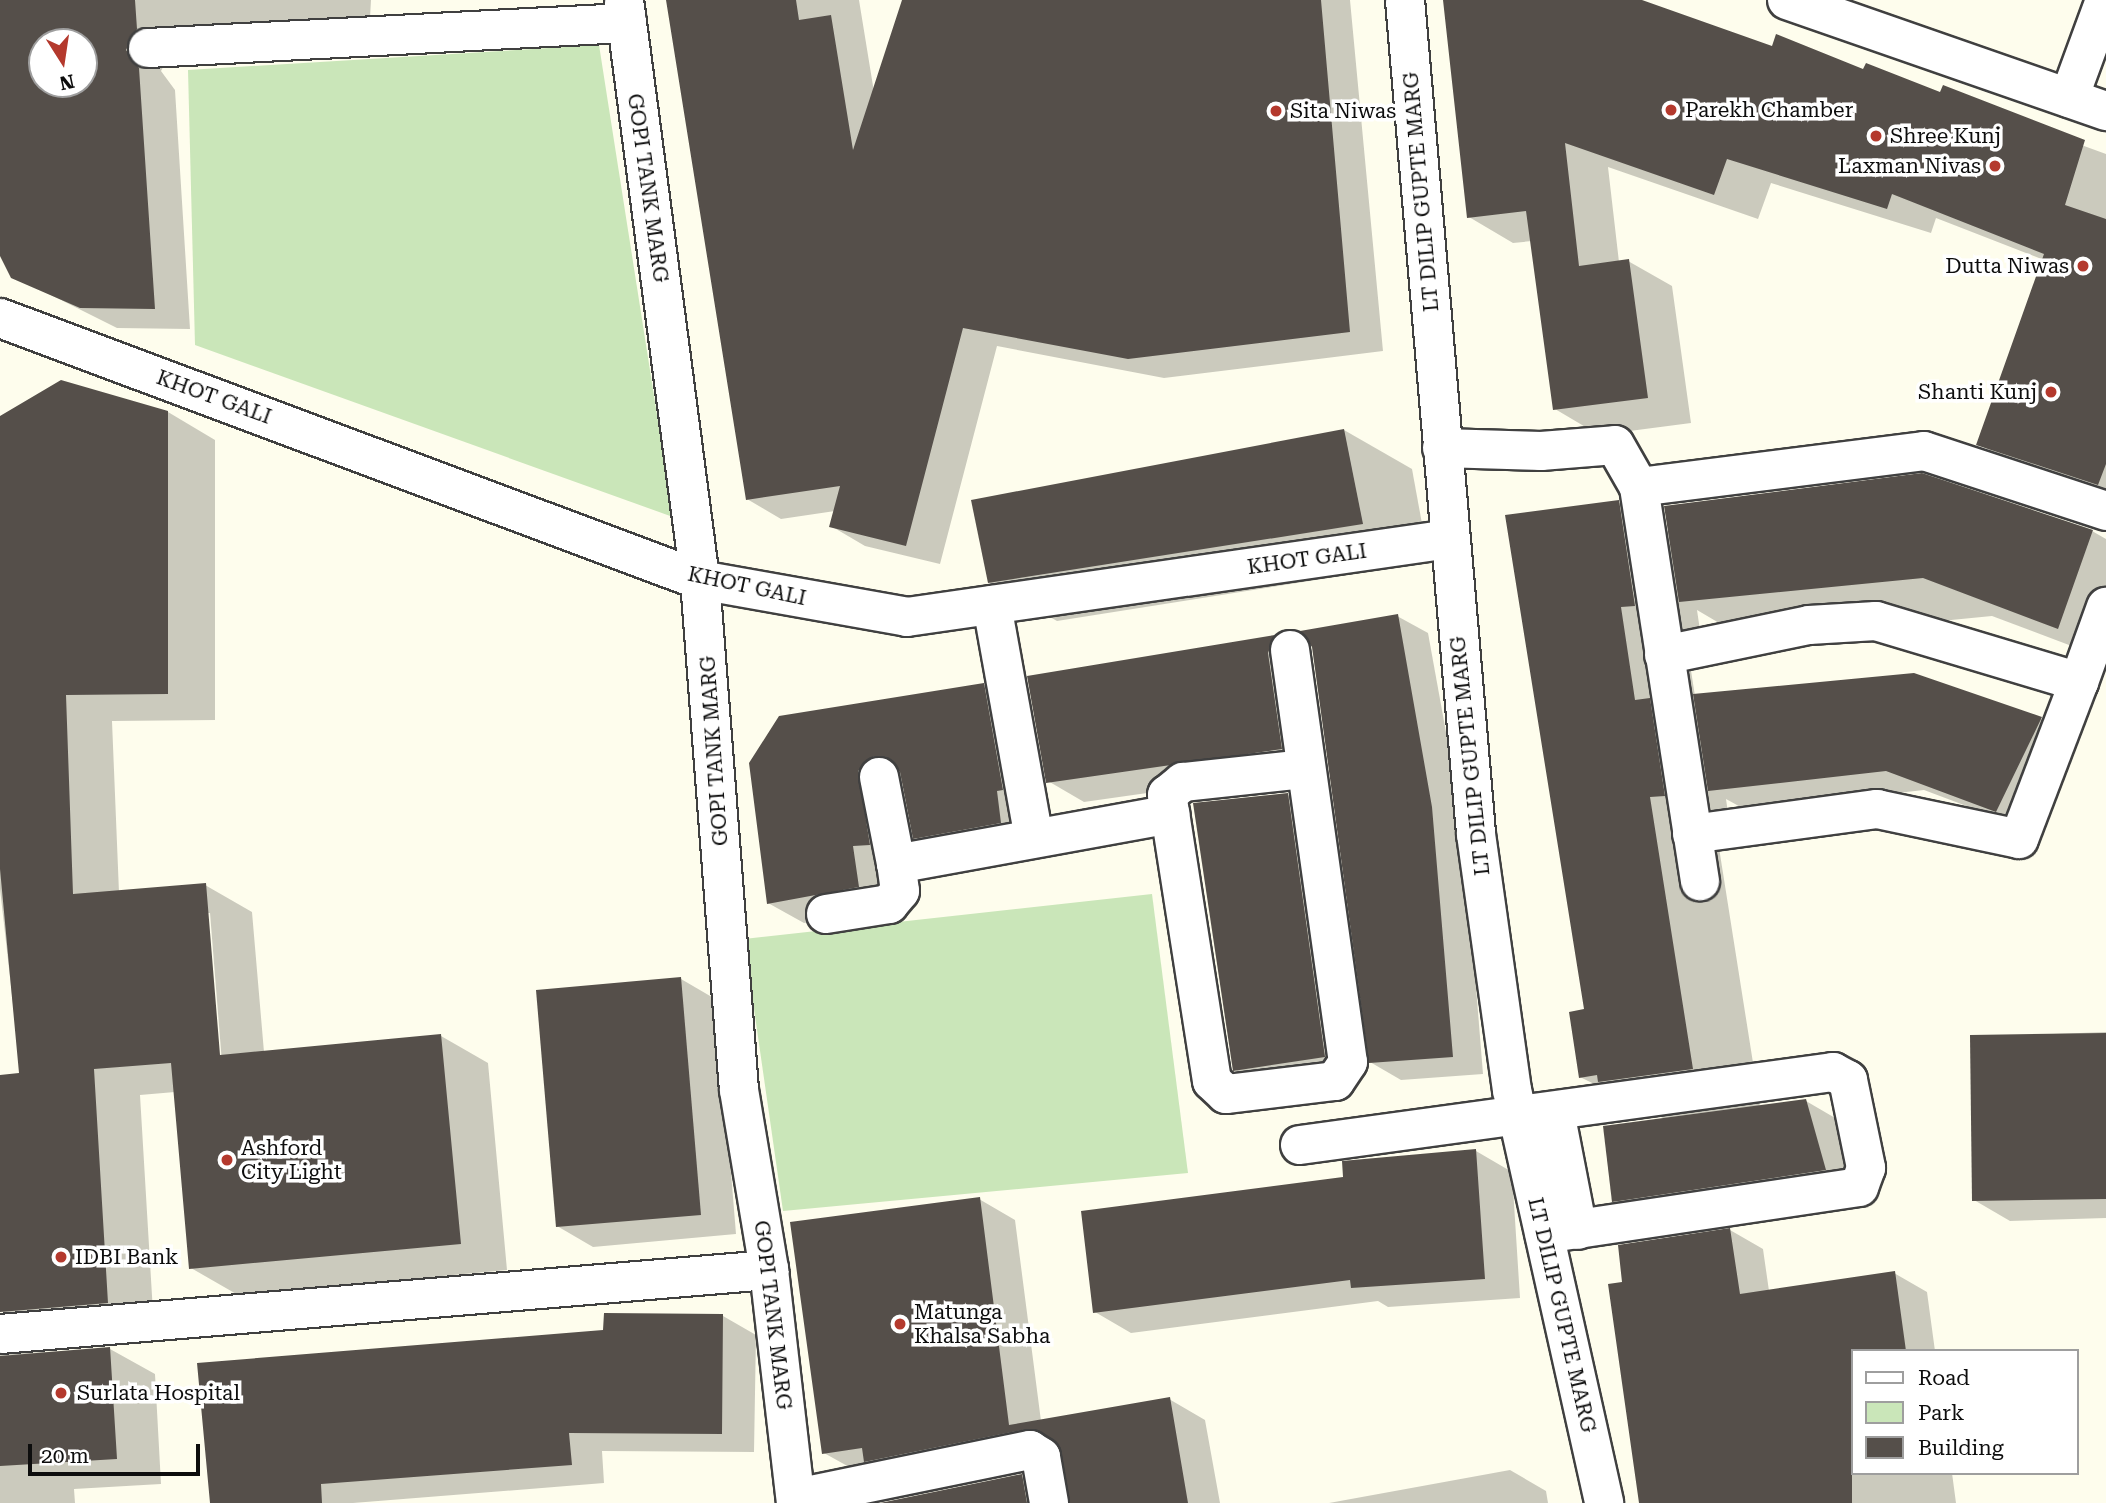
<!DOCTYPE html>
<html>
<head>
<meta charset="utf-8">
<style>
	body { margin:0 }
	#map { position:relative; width:2106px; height:1503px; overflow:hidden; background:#fefded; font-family:"Roboto Serif",serif }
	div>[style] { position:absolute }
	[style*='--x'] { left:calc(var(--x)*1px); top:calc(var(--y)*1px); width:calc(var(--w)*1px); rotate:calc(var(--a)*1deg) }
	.green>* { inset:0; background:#cae6b9 }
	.shadow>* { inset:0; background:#0003 }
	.building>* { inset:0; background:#554f4a }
	.roads { filter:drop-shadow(2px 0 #404040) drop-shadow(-2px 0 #404040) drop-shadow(0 2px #404040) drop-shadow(0 -2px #404040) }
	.minor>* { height:38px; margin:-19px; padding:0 19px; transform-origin:19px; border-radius:19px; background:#fff }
	.dots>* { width:19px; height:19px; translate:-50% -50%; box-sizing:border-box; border:4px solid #fff; border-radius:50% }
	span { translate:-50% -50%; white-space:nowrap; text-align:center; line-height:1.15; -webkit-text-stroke:7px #fff; paint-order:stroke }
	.poi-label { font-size:21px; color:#0d0d0d }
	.left { translate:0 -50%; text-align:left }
	.right { translate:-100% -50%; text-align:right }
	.street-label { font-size:21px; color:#0d0d0d }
	.legend { position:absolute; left:1851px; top:1349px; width:228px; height:126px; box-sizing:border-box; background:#fff; border:2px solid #9e9e9e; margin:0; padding:9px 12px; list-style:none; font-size:21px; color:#0d0d0d }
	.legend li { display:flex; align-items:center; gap:14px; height:35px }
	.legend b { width:35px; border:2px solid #9e9e9e }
	.north { position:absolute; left:28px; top:28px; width:70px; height:70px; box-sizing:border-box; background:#fff; border:2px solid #9e9e9e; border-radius:50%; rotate:168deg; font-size:19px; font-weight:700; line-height:28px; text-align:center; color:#0d0d0d }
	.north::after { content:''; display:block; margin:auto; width:24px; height:32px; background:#b4392d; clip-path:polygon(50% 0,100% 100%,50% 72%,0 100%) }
	.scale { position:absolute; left:28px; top:1444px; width:172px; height:32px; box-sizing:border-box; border:4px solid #0d0d0d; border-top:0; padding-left:9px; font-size:21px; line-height:24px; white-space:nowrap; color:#0d0d0d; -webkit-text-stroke:5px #fff; paint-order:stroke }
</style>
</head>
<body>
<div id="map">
	<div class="green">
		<div style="clip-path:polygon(599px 45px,673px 517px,195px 345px,188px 70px)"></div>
		<div style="clip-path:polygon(1152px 894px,1188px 1173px,783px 1211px,744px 939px)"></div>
	</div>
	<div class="shadow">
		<div style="clip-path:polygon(evenodd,0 0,371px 0,369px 36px,172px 50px,161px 71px,175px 90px,190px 329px,117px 328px,13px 276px,0 252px,0 0,42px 42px,84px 42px,84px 84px,42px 84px,42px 42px)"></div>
		<div style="clip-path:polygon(668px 0,859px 0,874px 92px,904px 0,1350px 0,1383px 351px,1164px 378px,997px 346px,940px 564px,865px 546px,831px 526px,835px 511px,781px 519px,747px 499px)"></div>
		<div style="clip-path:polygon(1448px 0,1637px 0,1773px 48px,1941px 94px,2106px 154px,2106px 497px,2022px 470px,1979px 444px,2044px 260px,1936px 218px,1931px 233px,1771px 183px,1758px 219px,1608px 167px,1619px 262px,1628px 261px,1672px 286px,1691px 423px,1599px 435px,1555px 409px,1532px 241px,1513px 243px,1469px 217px)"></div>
		<div style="clip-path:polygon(evenodd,168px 412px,215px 440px,215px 720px,112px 721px,119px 892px,205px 885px,252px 912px,264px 1052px,441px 1036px,488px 1063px,507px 1270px,238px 1295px,191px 1268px,175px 1092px,140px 1095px,154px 1329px,49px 1338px,2px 1311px,0 1291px,0 1077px,21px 1075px,0 889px,0 418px,168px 412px,206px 913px,210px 913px,222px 1063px,219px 1064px,206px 913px)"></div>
		<div style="clip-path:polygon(1344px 430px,1412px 469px,1429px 562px,1057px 621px,989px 582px)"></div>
		<div style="clip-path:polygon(1618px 502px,1670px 532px,2092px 531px,2106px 539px,2106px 659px,1992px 616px,1748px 640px,1697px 610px,1702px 644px,1687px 645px,1695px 696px,1914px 674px,2041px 719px,2077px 739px,2033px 831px,1924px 790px,1746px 810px,1726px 799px,1731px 834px,1717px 835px,1760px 1107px,1806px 1101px,1842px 1122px,1861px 1190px,1650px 1221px,1614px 1201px,1665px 1119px,1580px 1077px,1586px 1011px,1507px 516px)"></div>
		<div style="clip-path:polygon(1397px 616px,1428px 633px,1463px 826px,1483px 1074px,1401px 1080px,1370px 1062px)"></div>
		<div style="clip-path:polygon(1275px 636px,1310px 657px,1317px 769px,1084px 802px,1048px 781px,1029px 677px)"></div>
		<div style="clip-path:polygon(983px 684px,1019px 705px,1036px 843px,951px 858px,915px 837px,903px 779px,893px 802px,895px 907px,804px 923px,768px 903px,751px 764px)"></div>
		<div style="clip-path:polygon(1288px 795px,1323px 815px,1358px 1080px,1270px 1090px,1234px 1069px)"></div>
		<div style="clip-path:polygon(681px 979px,717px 1000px,736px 1234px,593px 1247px,557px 1226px)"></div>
		<div style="clip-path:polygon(2106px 1032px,2106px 1218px,2010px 1221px,1974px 1200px,1972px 1037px)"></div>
		<div style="clip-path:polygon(1476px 1151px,1512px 1172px,1520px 1298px,1388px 1307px,1378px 1301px,1131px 1333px,1095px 1312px,1345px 1179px)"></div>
		<div style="clip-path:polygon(979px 1199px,1015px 1220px,1041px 1421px,1169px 1399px,1205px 1420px,1220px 1503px,1071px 1503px,1062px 1449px,901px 1481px,860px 1473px,824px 1453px)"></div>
		<div style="clip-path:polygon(1730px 1230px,1763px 1249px,1769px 1291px,1894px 1273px,1927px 1292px,1935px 1351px,1852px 1351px,1852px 1473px,1952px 1473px,1956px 1503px,1642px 1503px,1624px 1283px)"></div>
		<div style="clip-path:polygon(723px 1316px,756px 1335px,754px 1452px,602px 1451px,604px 1483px,353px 1503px,212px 1503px,605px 1332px)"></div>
		<div style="clip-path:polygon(110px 1349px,155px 1374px,161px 1484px,74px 1489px,75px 1503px,0 1503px,0 1354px)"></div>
		<div style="clip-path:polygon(1510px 1470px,1546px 1491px,1548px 1503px,1329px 1503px)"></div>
		<div style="clip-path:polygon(1021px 1476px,1059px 1503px,889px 1503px)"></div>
	</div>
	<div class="building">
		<div style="clip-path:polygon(evenodd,0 0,135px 0,137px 29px,126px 50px,139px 68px,155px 309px,80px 308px,11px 278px,0 256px,0 0,42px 42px,84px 42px,84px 84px,42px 84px,42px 42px)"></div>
		<div style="clip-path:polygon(666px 0,796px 0,799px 20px,831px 15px,853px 150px,902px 0,1321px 0,1350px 332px,1128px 359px,963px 328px,906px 546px,829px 527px,840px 486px,746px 500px)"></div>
		<div style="clip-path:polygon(1443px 0,1642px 0,1772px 46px,1776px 34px,1863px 69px,1866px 63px,1940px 92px,1943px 85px,2085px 140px,2065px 205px,2106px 219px,2106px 464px,2098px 485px,1976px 445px,2044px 254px,1892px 194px,1887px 209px,1727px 159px,1714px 195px,1565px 143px,1579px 266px,1629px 259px,1648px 398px,1553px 410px,1526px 211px,1467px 218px)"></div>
		<div style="clip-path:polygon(61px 380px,168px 411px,168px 694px,66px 695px,73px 894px,206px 883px,220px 1055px,441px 1034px,461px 1244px,189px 1269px,171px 1063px,94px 1069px,108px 1303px,0 1312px,0 1075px,19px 1073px,0 869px,0 416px)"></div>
		<div style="clip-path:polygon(1344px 429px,1363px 524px,988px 583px,971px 500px)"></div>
		<div style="clip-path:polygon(1922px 473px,2093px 530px,2058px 629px,1923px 578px,1679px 602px,1664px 506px)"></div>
		<div style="clip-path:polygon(1619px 500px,1635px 606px,1621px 607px,1635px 700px,1650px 698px,1665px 796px,1650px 797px,1693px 1069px,1598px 1082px,1597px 1075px,1579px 1078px,1569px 1012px,1584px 1009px,1505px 515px)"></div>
		<div style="clip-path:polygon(1398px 614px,1432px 807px,1453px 1057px,1369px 1063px,1312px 647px,1300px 631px)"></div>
		<div style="clip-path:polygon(1275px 635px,1268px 653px,1282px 749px,1046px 783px,1027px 676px)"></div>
		<div style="clip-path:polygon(1914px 673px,2042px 717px,1996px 812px,1886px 771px,1708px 791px,1693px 694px)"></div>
		<div style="clip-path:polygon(984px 683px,1003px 790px,997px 791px,1001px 823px,913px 839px,900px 772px,887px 757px,874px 756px,858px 771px,870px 845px,853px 846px,859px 887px,767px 904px,749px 763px,779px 716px)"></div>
		<div style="clip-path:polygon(1288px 793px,1325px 1057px,1233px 1071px,1193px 803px)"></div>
		<div style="clip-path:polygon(681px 977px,701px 1215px,556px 1227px,536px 990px)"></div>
		<div style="clip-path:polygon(2106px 1033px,2106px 1199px,1972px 1201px,1970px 1035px)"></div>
		<div style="clip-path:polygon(1806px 1099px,1826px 1170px,1612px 1202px,1603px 1126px)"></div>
		<div style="clip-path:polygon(1476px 1149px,1485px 1279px,1351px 1288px,1350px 1280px,1093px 1313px,1081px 1211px,1343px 1177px,1342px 1161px)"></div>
		<div style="clip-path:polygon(980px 1197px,1009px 1425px,1170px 1397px,1188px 1503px,1070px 1503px,1059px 1445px,1027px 1429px,864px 1462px,862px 1448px,822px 1454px,790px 1222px)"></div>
		<div style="clip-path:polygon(1730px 1228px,1740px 1294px,1895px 1271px,1906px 1351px,1852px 1351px,1852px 1503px,1639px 1503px,1608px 1284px,1622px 1282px,1618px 1245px)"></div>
		<div style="clip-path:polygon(604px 1313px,723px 1314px,722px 1434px,569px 1433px,572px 1465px,321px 1484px,322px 1503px,210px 1503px,197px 1363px,603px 1330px)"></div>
		<div style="clip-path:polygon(110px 1347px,117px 1459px,0 1466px,0 1356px)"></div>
		<div style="clip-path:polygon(1022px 1474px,1027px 1503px,880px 1503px)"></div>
	</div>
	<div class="roads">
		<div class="minor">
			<div style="--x:624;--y:0;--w:585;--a:82.53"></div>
			<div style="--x:700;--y:580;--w:511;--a:85.63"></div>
			<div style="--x:739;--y:1090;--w:182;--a:80.5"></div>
			<div style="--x:769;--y:1270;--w:235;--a:83.4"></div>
			<div style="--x:1405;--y:0;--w:837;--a:85.13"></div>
			<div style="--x:1476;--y:834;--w:259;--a:82"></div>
			<div style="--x:1512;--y:1090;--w:423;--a:77.4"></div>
			<div style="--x:1787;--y:0;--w:338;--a:19.2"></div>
			<div style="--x:148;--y:48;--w:480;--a:-3"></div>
			<div style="--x:2069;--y:98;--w:104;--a:-69.8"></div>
			<div style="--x:0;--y:318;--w:747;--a:20.52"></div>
			<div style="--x:700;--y:580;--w:210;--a:10.1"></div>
			<div style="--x:907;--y:617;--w:548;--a:-8.19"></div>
			<div style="--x:1442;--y:448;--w:99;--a:1.7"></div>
			<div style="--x:1541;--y:451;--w:74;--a:-4.6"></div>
			<div style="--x:1615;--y:445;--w:48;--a:60.3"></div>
			<div style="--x:1639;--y:487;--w:399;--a:81.2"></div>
			<div style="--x:1639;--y:487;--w:287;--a:-7.2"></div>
			<div style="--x:1924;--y:451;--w:192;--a:18.2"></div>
			<div style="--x:992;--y:605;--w:237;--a:79.8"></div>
			<div style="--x:1290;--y:650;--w:416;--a:82"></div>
			<div style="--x:1348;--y:1062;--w:23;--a:124"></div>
			<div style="--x:1335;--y:1081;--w:110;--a:173.2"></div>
			<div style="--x:1226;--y:1094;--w:19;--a:-137"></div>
			<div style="--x:1212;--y:1081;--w:290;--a:-98.9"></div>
			<div style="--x:1167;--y:795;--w:21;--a:-39"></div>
			<div style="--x:1183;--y:782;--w:123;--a:-6.1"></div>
			<div style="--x:1664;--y:655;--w:148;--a:-11.7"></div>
			<div style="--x:1809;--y:625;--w:67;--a:-3.4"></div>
			<div style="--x:1876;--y:621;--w:212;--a:16.7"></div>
			<div style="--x:2079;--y:682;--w:80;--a:-70.2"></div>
			<div style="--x:879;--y:777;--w:89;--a:78.9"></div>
			<div style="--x:896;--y:864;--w:279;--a:-10.3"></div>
			<div style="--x:1692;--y:834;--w:187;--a:-7.7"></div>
			<div style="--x:1877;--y:809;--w:145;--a:11.9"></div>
			<div style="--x:2019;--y:839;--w:168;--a:-69.1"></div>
			<div style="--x:826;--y:914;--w:64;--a:-9"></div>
			<div style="--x:889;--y:904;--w:17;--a:-50"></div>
			<div style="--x:900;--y:891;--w:27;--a:-98"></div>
			<div style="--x:1555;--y:1112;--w:120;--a:79"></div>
			<div style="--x:1300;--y:1145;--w:538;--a:-7.8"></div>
			<div style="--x:1833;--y:1072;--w:17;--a:28"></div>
			<div style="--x:1848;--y:1080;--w:90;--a:78.4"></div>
			<div style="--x:1866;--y:1168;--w:20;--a:110"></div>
			<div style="--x:1859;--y:1187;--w:318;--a:171.5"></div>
			<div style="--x:0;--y:1334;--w:772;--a:-4.76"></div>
			<div style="--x:796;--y:1498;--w:239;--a:-11.6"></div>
			<div style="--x:1030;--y:1450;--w:13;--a:32"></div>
			<div style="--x:1041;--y:1457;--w:47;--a:80.1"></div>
		</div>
	</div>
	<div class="dots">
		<div style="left:1671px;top:110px;background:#b4392d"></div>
		<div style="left:1276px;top:111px;background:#b4392d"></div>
		<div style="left:1876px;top:136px;background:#b4392d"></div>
		<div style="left:1995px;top:166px;background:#b4392d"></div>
		<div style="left:2083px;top:266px;background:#b4392d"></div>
		<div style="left:2051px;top:392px;background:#b4392d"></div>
		<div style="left:227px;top:1160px;background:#b4392d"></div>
		<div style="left:61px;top:1257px;background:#b4392d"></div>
		<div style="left:900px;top:1324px;background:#b4392d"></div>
		<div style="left:61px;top:1393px;background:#b4392d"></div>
	</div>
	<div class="poi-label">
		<span class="left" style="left:1685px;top:110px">Parekh Chamber</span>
		<span class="left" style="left:1290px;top:111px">Sita Niwas</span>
		<span class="left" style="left:1890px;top:136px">Shree Kunj</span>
		<span class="right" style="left:1981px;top:166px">Laxman Nivas</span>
		<span class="right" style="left:2069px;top:266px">Dutta Niwas</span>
		<span class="right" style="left:2037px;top:392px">Shanti Kunj</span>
		<span class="left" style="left:241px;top:1160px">Ashford<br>City Light</span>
		<span class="left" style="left:75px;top:1257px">IDBI Bank</span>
		<span class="left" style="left:914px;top:1324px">Matunga<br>Khalsa Sabha</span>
		<span class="left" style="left:77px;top:1393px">Surlata Hospital</span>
	</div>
	<div class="street-label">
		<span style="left:648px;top:188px;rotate:82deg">GOPI TANK MARG</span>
		<span style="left:1421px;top:192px;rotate:-95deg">LT DILIP GUPTE MARG</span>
		<span style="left:214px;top:397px;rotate:20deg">KHOT GALI</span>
		<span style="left:1307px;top:559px;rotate:-8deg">KHOT GALI</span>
		<span style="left:747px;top:586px;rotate:12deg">KHOT GALI</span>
		<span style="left:714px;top:751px;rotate:-94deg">GOPI TANK MARG</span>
		<span style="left:1470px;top:756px;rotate:-96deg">LT DILIP GUPTE MARG</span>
		<span style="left:773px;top:1315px;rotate:83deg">GOPI TANK MARG</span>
		<span style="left:1562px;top:1315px;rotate:77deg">LT DILIP GUPTE MARG</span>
	</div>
	<ul class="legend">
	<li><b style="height:9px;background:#fff"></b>Road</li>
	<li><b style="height:19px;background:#cae6b9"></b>Park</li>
	<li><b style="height:19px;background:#554f4a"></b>Building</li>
	</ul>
	<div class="north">N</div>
	<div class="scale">20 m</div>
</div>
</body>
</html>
